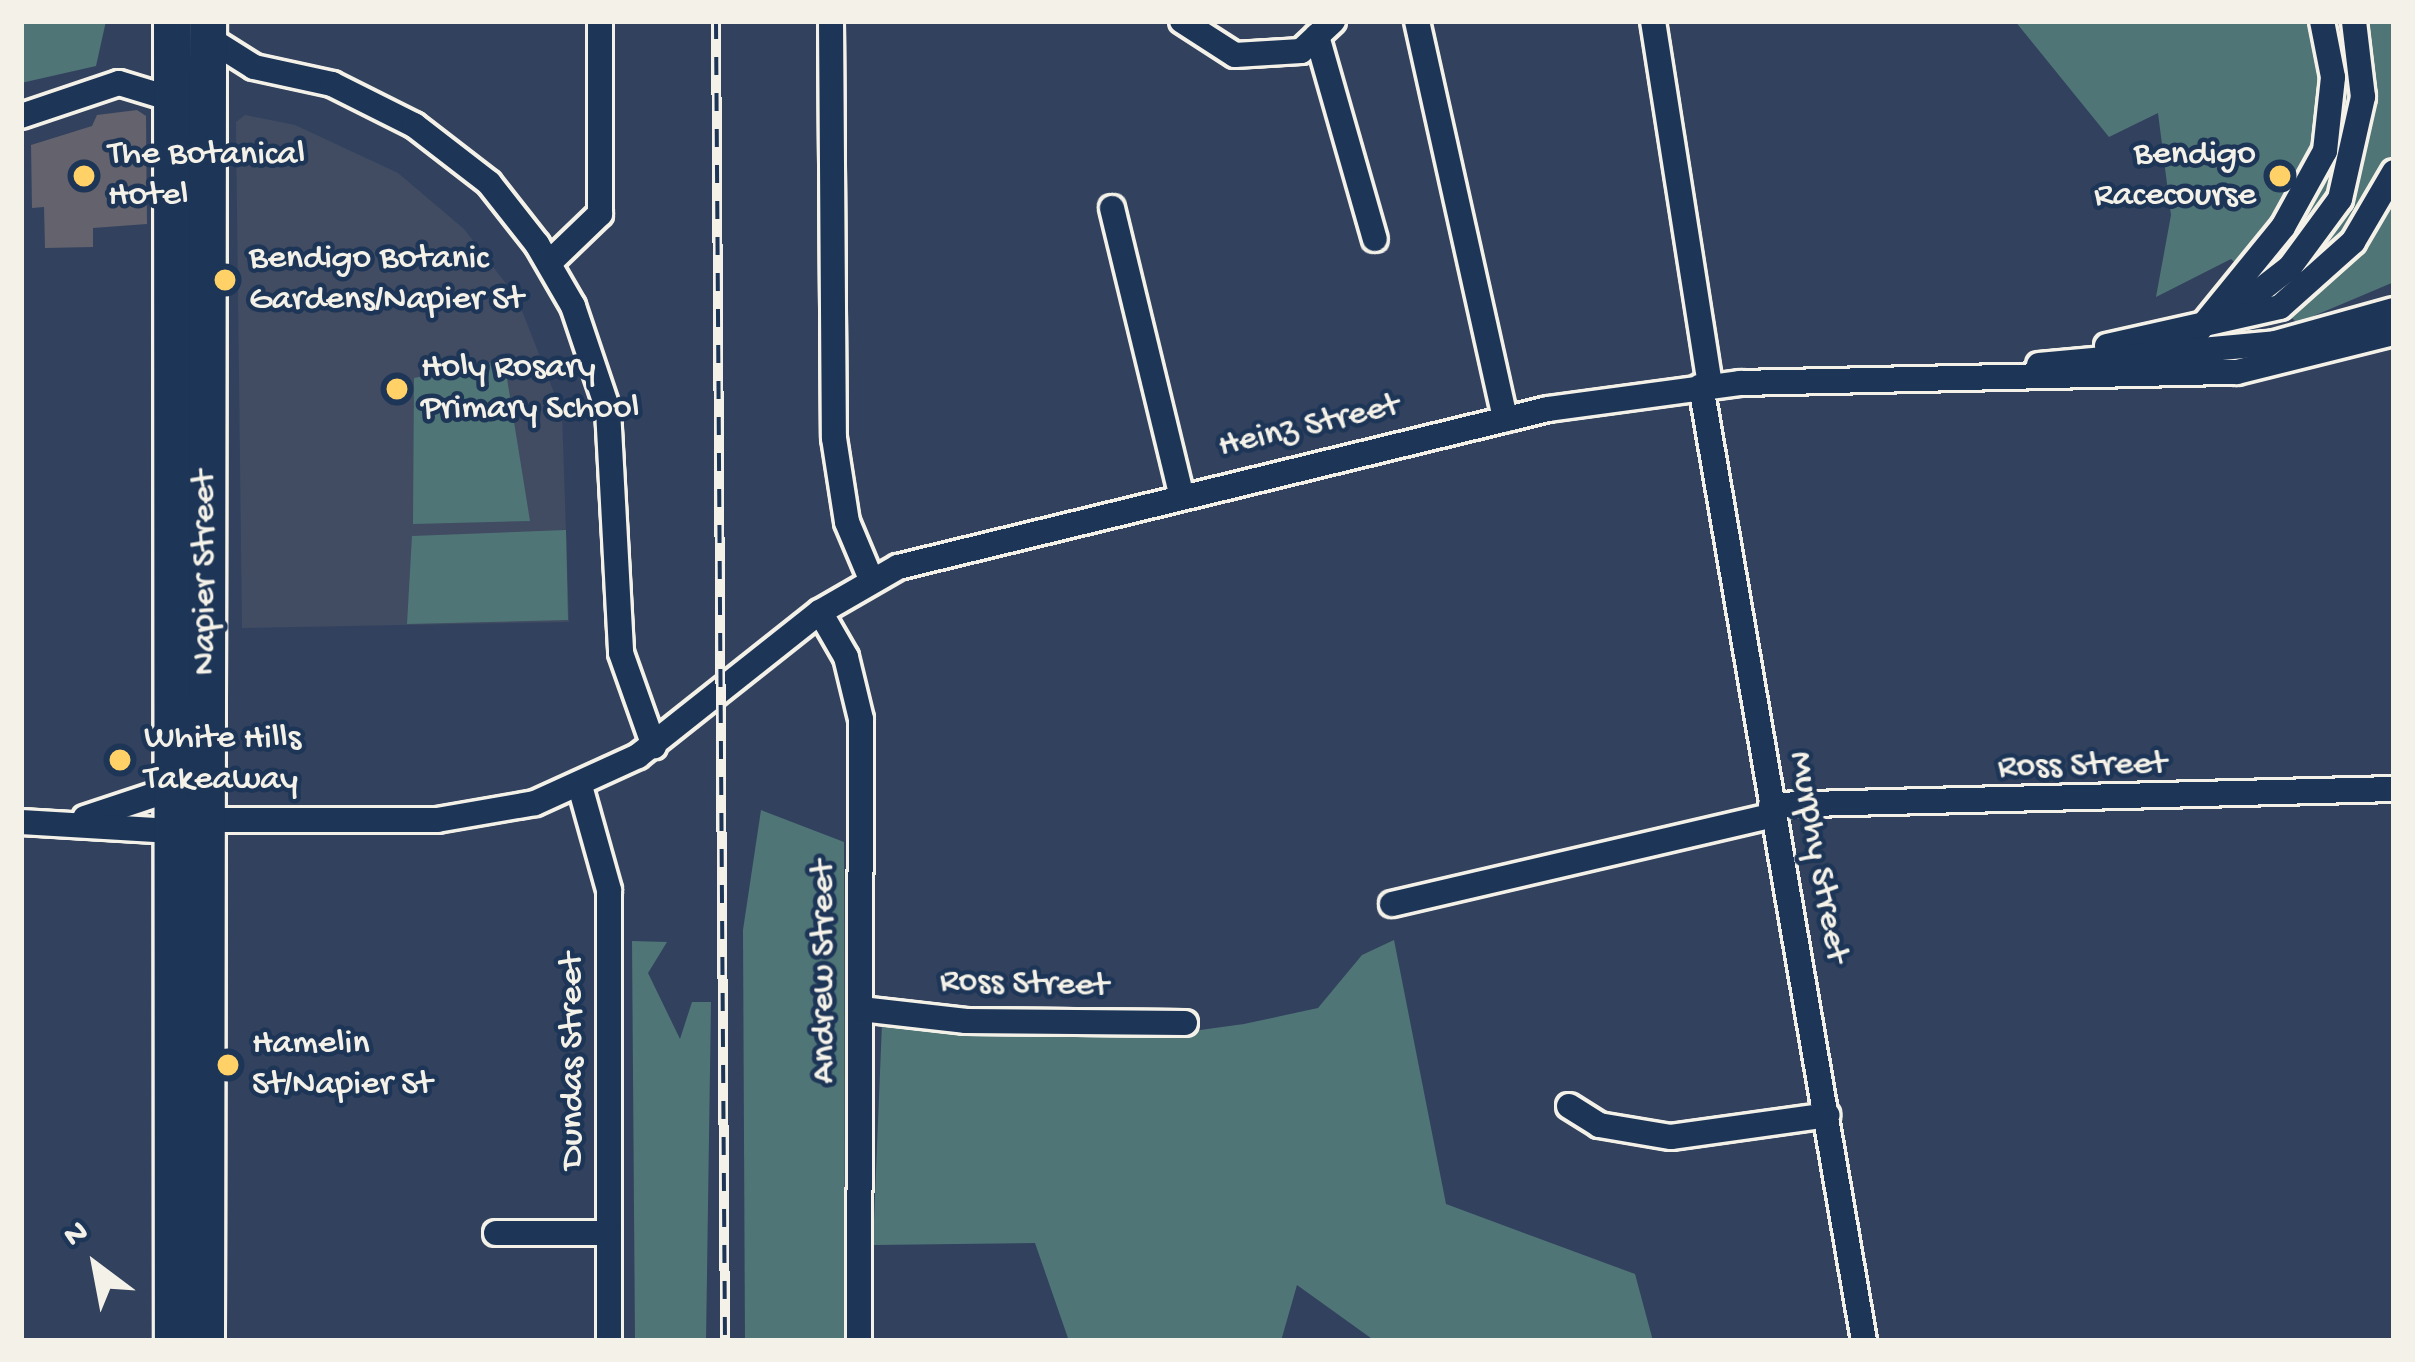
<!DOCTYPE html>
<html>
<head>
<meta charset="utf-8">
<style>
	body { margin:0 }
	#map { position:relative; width:2415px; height:1362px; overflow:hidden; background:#32425e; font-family:"Gochi Hand",sans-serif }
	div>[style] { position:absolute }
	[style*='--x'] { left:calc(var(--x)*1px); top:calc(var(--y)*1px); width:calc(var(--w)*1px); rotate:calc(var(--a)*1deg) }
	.built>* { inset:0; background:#414c62 }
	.green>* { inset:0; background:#507577 }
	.building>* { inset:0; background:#63626d }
	.roads { filter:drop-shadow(3px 0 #f4f1e8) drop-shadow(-3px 0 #f4f1e8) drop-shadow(0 3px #f4f1e8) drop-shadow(0 -3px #f4f1e8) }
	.minor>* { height:24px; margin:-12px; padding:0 12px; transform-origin:12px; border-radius:12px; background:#1d3557 }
	.highway>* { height:36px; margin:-18px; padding:0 18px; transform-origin:18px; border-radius:18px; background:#1d3557 }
	.rail>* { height:10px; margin-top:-5px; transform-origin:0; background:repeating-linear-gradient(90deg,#1d3557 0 18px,#f4f1e8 0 36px); box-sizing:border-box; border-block:3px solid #f4f1e8 }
	.dots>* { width:33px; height:33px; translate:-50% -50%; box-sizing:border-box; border:6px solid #1d3557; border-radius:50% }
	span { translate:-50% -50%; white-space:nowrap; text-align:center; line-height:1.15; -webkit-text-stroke:9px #1d3557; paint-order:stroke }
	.poi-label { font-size:36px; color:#f4f1e8 }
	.left { translate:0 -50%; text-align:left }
	.right { translate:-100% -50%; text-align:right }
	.street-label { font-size:36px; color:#f4f1e8 }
	.frame { position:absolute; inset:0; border:24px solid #f4f1e8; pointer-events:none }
	.north { position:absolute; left:36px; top:1206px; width:120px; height:120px; -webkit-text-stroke:9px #1d3557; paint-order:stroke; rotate:328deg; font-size:33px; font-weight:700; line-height:48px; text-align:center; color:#f4f1e8 }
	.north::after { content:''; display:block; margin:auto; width:42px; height:54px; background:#f4f1e8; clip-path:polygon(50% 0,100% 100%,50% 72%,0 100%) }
</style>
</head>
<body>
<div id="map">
	<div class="built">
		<div style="clip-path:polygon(245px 115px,295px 125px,398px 173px,464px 229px,517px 298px,562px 413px,569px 622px,242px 628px,236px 122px)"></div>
	</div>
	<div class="green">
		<div style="clip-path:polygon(21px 21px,106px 21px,96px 66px,21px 83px)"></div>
		<div style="clip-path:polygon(2015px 21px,2394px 21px,2394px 282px,2297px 323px,2231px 259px,2156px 297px,2171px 215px,2158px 113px,2109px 137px)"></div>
		<div style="clip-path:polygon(504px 360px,530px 521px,413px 524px,414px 378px)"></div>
		<div style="clip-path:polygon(566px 530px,568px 620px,407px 624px,412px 536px)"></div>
		<div style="clip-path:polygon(761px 810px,844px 842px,845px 1341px,745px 1341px,743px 930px)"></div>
		<div style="clip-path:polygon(1394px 940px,1446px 1204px,1635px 1274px,1653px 1341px,1375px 1341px,1297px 1285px,1281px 1341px,1069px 1341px,1035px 1243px,873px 1245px,882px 1023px,1164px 1035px,1244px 1024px,1318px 1008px,1362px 955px)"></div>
		<div style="clip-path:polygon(632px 941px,667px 942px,648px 973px,680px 1039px,692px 1002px,711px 1002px,706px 1341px,635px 1341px)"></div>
	</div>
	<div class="building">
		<div style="clip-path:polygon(137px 110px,146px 116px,147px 224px,93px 228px,93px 247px,45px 248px,44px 207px,32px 208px,31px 145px,92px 126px,97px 115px)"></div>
	</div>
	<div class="roads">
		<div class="minor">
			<div style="--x:831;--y:21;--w:417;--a:89.6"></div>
			<div style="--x:834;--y:438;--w:85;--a:81.2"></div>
			<div style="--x:847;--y:522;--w:62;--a:67.2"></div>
			<div style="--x:1182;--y:21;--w:63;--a:32.7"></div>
			<div style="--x:1235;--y:55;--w:66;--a:-3.5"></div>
			<div style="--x:1301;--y:51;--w:44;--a:-43.2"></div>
			<div style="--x:1417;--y:21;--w:408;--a:77.5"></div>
			<div style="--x:1653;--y:21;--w:368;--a:81.1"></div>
			<div style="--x:1317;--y:36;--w:211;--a:74.1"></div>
			<div style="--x:208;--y:38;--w:54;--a:32.2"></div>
			<div style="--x:254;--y:67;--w:80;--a:12.3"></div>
			<div style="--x:332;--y:84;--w:92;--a:26.6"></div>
			<div style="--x:414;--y:125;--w:95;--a:37.7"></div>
			<div style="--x:489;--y:183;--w:78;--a:51.8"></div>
			<div style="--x:537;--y:244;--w:72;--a:59.9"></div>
			<div style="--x:573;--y:306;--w:110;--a:71.4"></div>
			<div style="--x:608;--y:410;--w:243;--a:86.9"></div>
			<div style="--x:621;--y:653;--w:99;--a:70.5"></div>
			<div style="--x:21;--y:116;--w:103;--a:-18.6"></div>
			<div style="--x:119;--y:83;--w:55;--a:16.8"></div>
			<div style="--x:1112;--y:208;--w:293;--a:76.4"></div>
			<div style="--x:549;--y:263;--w:71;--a:-43.9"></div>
			<div style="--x:600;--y:214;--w:193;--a:-90"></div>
			<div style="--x:2231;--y:313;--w:75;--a:-37.9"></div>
			<div style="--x:2290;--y:267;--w:84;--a:-53.7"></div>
			<div style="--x:2340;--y:199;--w:105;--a:-77.3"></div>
			<div style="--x:2363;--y:97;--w:77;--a:-96.8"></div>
			<div style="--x:2199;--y:330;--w:133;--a:-50.8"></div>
			<div style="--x:2283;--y:227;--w:87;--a:-61.1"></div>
			<div style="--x:2325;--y:151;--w:74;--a:-83.8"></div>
			<div style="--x:2333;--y:77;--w:57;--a:-101.1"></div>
			<div style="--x:2107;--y:346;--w:177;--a:-12.7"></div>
			<div style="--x:2280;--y:307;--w:98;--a:-41.7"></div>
			<div style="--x:2353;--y:242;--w:81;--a:-59.6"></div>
			<div style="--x:2039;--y:365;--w:237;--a:-5.3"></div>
			<div style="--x:2275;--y:343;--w:123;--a:-15.5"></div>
			<div style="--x:1701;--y:386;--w:969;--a:80.31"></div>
			<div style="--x:820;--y:612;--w:52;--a:60"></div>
			<div style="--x:846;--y:657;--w:64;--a:76.4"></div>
			<div style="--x:861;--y:719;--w:622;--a:90.18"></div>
			<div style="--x:580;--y:786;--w:108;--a:74.4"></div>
			<div style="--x:609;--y:890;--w:451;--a:90"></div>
			<div style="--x:1771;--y:805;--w:623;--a:-1.47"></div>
			<div style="--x:85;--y:818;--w:92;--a:-18.4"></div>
			<div style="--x:205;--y:820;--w:232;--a:0"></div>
			<div style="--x:437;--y:820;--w:99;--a:-9.8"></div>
			<div style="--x:535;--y:803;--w:113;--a:-24.5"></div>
			<div style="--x:638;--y:756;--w:232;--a:-38.4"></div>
			<div style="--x:820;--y:612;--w:90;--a:-30"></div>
			<div style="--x:898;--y:567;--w:669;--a:-13.66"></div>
			<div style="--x:1548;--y:409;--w:194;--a:-7.7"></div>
			<div style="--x:1740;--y:383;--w:497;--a:-1.3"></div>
			<div style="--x:2237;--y:372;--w:162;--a:-14"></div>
			<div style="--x:21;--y:822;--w:151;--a:3.4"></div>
			<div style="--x:1392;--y:904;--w:392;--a:-13.1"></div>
			<div style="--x:861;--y:1009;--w:106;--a:6.5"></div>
			<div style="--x:966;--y:1021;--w:219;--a:0.5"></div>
			<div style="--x:1569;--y:1106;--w:36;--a:32"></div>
			<div style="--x:1599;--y:1125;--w:73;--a:9.5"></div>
			<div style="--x:1671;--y:1137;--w:158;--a:-8"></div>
			<div style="--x:496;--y:1233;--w:113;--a:0"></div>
		</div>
		<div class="highway">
			<div style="--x:172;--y:21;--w:1320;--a:89.96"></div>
			<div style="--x:206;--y:1341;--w:1320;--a:-89.91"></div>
		</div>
	</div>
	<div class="rail">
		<div style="--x:716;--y:21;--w:1320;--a:89.61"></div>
	</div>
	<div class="dots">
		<div style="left:84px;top:176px;background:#ffd166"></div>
		<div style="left:2280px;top:176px;background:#ffd166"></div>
		<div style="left:225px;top:280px;background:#ffd166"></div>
		<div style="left:397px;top:389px;background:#ffd166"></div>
		<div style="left:120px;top:760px;background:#ffd166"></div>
		<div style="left:228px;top:1065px;background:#ffd166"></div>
	</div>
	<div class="poi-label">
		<span class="left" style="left:108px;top:176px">The Botanical<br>Hotel</span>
		<span class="right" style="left:2256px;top:176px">Bendigo<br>Racecourse</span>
		<span class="left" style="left:249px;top:280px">Bendigo Botanic<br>Gardens/Napier St</span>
		<span class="left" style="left:421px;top:389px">Holy Rosary<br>Primary School</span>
		<span class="left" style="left:144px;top:760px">White Hills<br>Takeaway</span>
		<span class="left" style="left:252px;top:1065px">Hamelin<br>St/Napier St</span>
	</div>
	<div class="street-label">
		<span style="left:1309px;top:427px;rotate:-13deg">Heinz Street</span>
		<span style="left:206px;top:573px;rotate:-90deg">Napier Street</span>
		<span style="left:2082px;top:767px;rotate:-1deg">Ross Street</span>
		<span style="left:1817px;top:857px;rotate:80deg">Murphy Street</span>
		<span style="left:825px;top:972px;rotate:-90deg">Andrew Street</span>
		<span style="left:1024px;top:985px;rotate:2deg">Ross Street</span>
		<span style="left:574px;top:1061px;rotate:-90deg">Dundas Street</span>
	</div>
	<div class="frame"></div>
	<div class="north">N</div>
</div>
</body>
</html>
